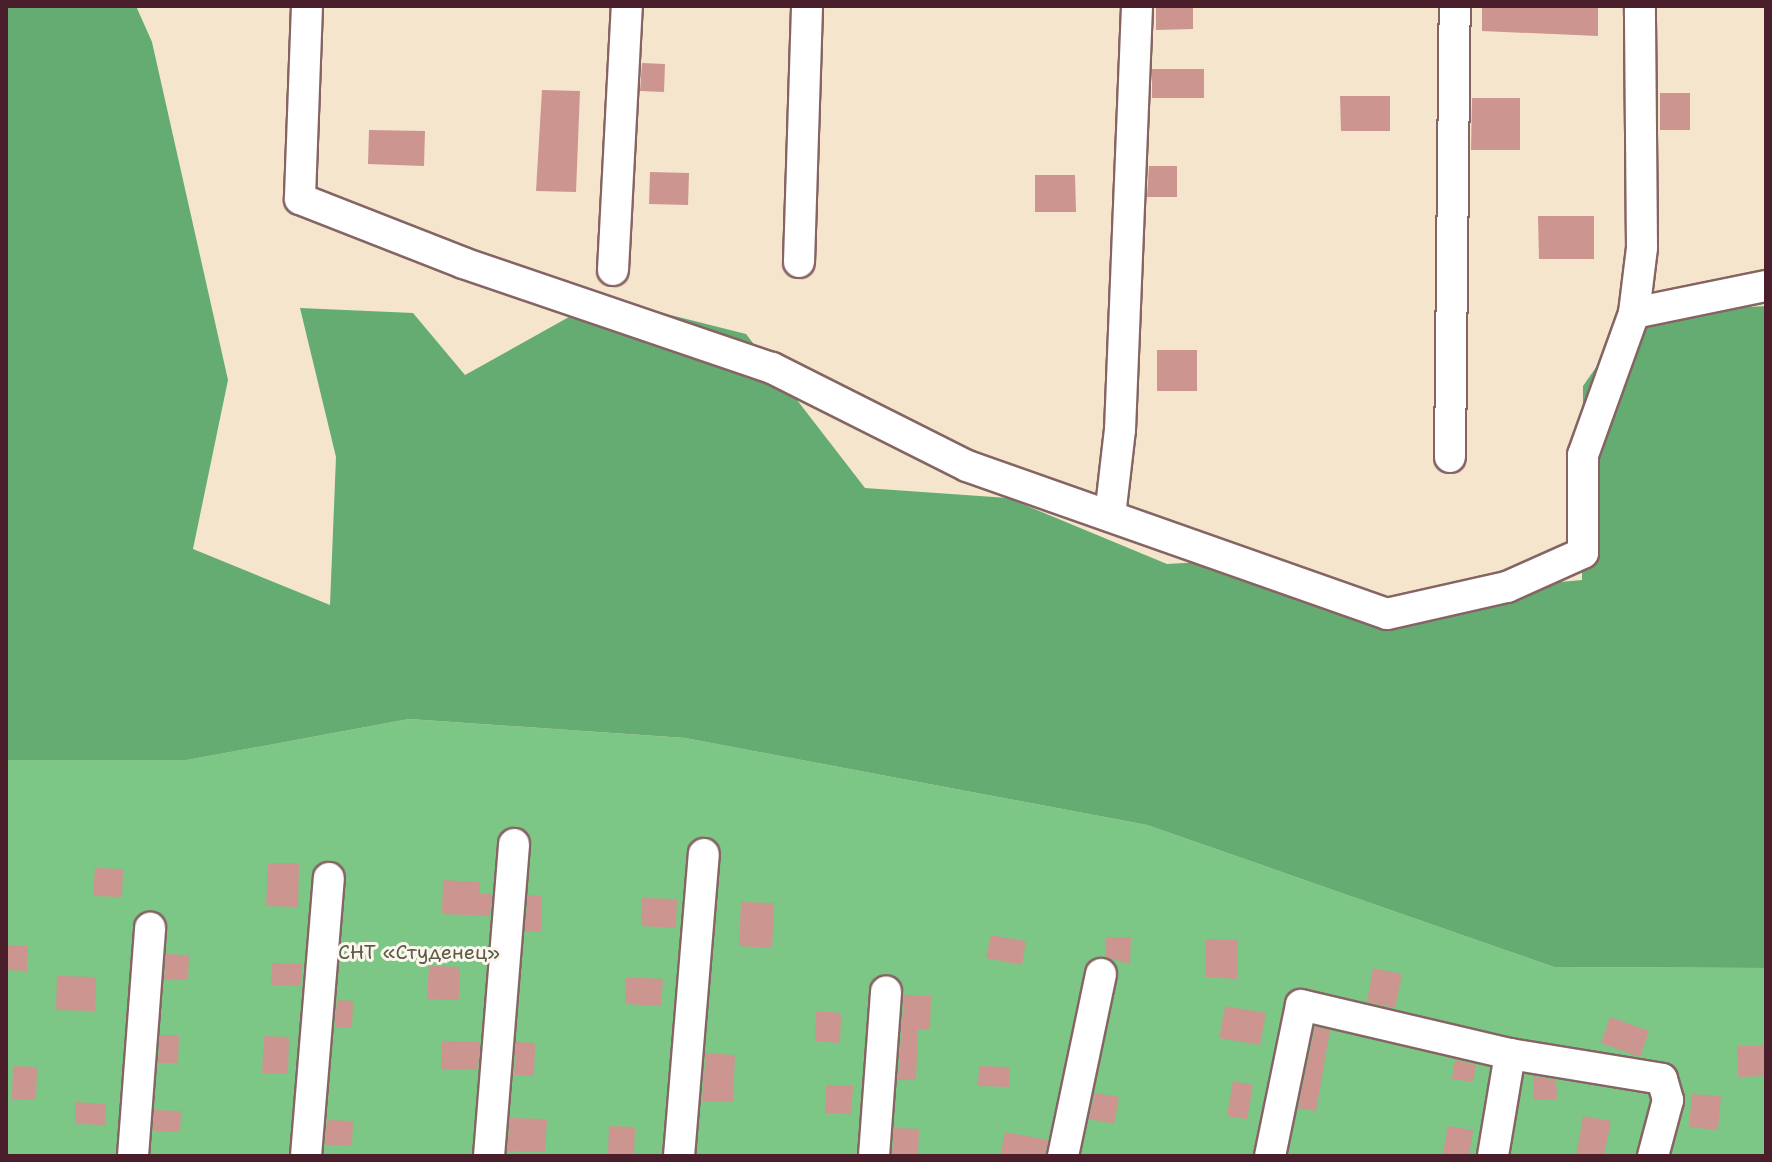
<!DOCTYPE html>
<html>
<head>
<meta charset="utf-8">
<style>
	body { margin:0 }
	#map { position:relative; width:1772px; height:1162px; overflow:hidden; background:#f5e5cd; font-family:"Shantell Sans",sans-serif }
	div>[style] { position:absolute }
	[style*='--x'] { left:calc(var(--x)*1px); top:calc(var(--y)*1px); width:calc(var(--w)*1px); rotate:calc(var(--a)*1deg) }
	.green>* { inset:0; background:#7cc785 }
	.forest>* { inset:0; background:#65ac72 }
	.building>* { inset:0; background:#cd9590 }
	.roads { filter:drop-shadow(2px 0 #866464) drop-shadow(-2px 0 #866464) drop-shadow(0 2px #866464) drop-shadow(0 -2px #866464) }
	.minor>* { height:30px; margin:-15px; padding:0 15px; transform-origin:15px; border-radius:15px; background:#fff }
	span { translate:-50% -50%; white-space:nowrap; text-align:center; line-height:1.15; -webkit-text-stroke:6px #fbf7ec; paint-order:stroke }
	.park-label { font-size:20px; color:#5c5a4a }
	.frame { position:absolute; inset:0; border:8px solid #4a1f2b; pointer-events:none }
</style>
</head>
<body>
<div id="map">
	<div class="green">
		<div style="clip-path:polygon(409px 719px,685px 738px,1147px 825px,1554px 967px,1766px 968px,1766px 1156px,6px 1156px,6px 760px,187px 760px)"></div>
	</div>
	<div class="forest">
		<div style="clip-path:polygon(6px 6px,136px 6px,152px 42px,228px 380px,193px 549px,330px 605px,336px 457px,300px 308px,413px 313px,465px 375px,603px 298px,746px 334px,865px 488px,1008px 498px,1167px 564px,1254px 559px,1311px 605px,1582px 580px,1583px 386px,1634px 313px,1766px 306px,1766px 968px,1554px 967px,1147px 825px,685px 738px,409px 719px,187px 760px,6px 760px)"></div>
	</div>
	<div class="building">
		<div style="clip-path:polygon(1156px 6px,1193px 6px,1193px 29px,1156px 30px)"></div>
		<div style="clip-path:polygon(1482px 6px,1598px 6px,1598px 36px,1482px 31px)"></div>
		<div style="clip-path:polygon(642px 63px,665px 64px,664px 92px,640px 91px)"></div>
		<div style="clip-path:polygon(1152px 69px,1204px 69px,1204px 98px,1152px 98px)"></div>
		<div style="clip-path:polygon(542px 90px,580px 91px,576px 192px,536px 191px)"></div>
		<div style="clip-path:polygon(1660px 93px,1690px 93px,1690px 130px,1660px 130px)"></div>
		<div style="clip-path:polygon(1340px 96px,1390px 96px,1390px 131px,1341px 131px)"></div>
		<div style="clip-path:polygon(1472px 98px,1520px 98px,1520px 150px,1471px 150px)"></div>
		<div style="clip-path:polygon(369px 130px,425px 131px,424px 166px,368px 164px)"></div>
		<div style="clip-path:polygon(1149px 166px,1177px 166px,1177px 197px,1147px 197px)"></div>
		<div style="clip-path:polygon(650px 172px,689px 173px,688px 205px,649px 204px)"></div>
		<div style="clip-path:polygon(1035px 175px,1075px 175px,1076px 212px,1035px 212px)"></div>
		<div style="clip-path:polygon(1538px 216px,1594px 216px,1594px 259px,1539px 259px)"></div>
		<div style="clip-path:polygon(1157px 350px,1197px 350px,1197px 391px,1157px 391px)"></div>
		<div style="clip-path:polygon(268px 863px,299px 863px,298px 907px,266px 906px)"></div>
		<div style="clip-path:polygon(95px 868px,123px 869px,122px 897px,93px 896px)"></div>
		<div style="clip-path:polygon(443px 880px,480px 882px,479px 894px,492px 894px,490px 916px,442px 914px)"></div>
		<div style="clip-path:polygon(528px 895px,542px 896px,541px 932px,525px 931px)"></div>
		<div style="clip-path:polygon(642px 898px,677px 899px,676px 928px,641px 926px)"></div>
		<div style="clip-path:polygon(741px 902px,774px 903px,772px 948px,739px 946px)"></div>
		<div style="clip-path:polygon(991px 935px,1026px 941px,1022px 965px,986px 958px)"></div>
		<div style="clip-path:polygon(1106px 937px,1131px 937px,1130px 964px,1105px 957px)"></div>
		<div style="clip-path:polygon(1206px 939px,1238px 940px,1237px 979px,1205px 977px)"></div>
		<div style="clip-path:polygon(6px 945px,28px 946px,27px 971px,6px 970px)"></div>
		<div style="clip-path:polygon(166px 954px,189px 955px,188px 980px,164px 979px)"></div>
		<div style="clip-path:polygon(272px 963px,302px 964px,301px 986px,271px 985px)"></div>
		<div style="clip-path:polygon(429px 966px,460px 967px,459px 1000px,427px 999px)"></div>
		<div style="clip-path:polygon(1373px 968px,1402px 974px,1395px 1008px,1367px 1002px)"></div>
		<div style="clip-path:polygon(57px 976px,96px 977px,95px 1011px,56px 1010px)"></div>
		<div style="clip-path:polygon(626px 977px,663px 979px,661px 1006px,625px 1004px)"></div>
		<div style="clip-path:polygon(904px 995px,931px 996px,930px 1029px,918px 1029px,916px 1080px,898px 1080px)"></div>
		<div style="clip-path:polygon(337px 1000px,353px 1001px,352px 1028px,335px 1027px)"></div>
		<div style="clip-path:polygon(1225px 1006px,1266px 1013px,1260px 1045px,1219px 1038px)"></div>
		<div style="clip-path:polygon(816px 1011px,841px 1013px,840px 1043px,815px 1041px)"></div>
		<div style="clip-path:polygon(1610px 1017px,1649px 1031px,1640px 1057px,1601px 1043px)"></div>
		<div style="clip-path:polygon(1315px 1027px,1330px 1030px,1316px 1111px,1298px 1108px)"></div>
		<div style="clip-path:polygon(160px 1035px,179px 1035px,178px 1063px,158px 1063px)"></div>
		<div style="clip-path:polygon(264px 1036px,289px 1037px,288px 1074px,262px 1074px)"></div>
		<div style="clip-path:polygon(442px 1041px,480px 1042px,478px 1070px,441px 1069px)"></div>
		<div style="clip-path:polygon(516px 1042px,535px 1043px,534px 1076px,514px 1075px)"></div>
		<div style="clip-path:polygon(1737px 1046px,1764px 1046px,1765px 1076px,1738px 1077px)"></div>
		<div style="clip-path:polygon(706px 1053px,735px 1055px,733px 1102px,702px 1101px)"></div>
		<div style="clip-path:polygon(1455px 1060px,1476px 1065px,1473px 1082px,1452px 1079px)"></div>
		<div style="clip-path:polygon(13px 1066px,37px 1067px,36px 1100px,12px 1099px)"></div>
		<div style="clip-path:polygon(979px 1066px,1010px 1067px,1009px 1087px,978px 1086px)"></div>
		<div style="clip-path:polygon(1533px 1076px,1556px 1080px,1557px 1099px,1534px 1100px)"></div>
		<div style="clip-path:polygon(1233px 1081px,1253px 1085px,1247px 1119px,1227px 1116px)"></div>
		<div style="clip-path:polygon(826px 1085px,853px 1086px,851px 1114px,825px 1113px)"></div>
		<div style="clip-path:polygon(1095px 1093px,1119px 1097px,1114px 1124px,1089px 1119px)"></div>
		<div style="clip-path:polygon(1692px 1094px,1721px 1096px,1718px 1130px,1689px 1127px)"></div>
		<div style="clip-path:polygon(75px 1102px,106px 1104px,105px 1125px,75px 1124px)"></div>
		<div style="clip-path:polygon(154px 1110px,181px 1111px,180px 1132px,153px 1131px)"></div>
		<div style="clip-path:polygon(1583px 1116px,1611px 1121px,1604px 1156px,1576px 1156px)"></div>
		<div style="clip-path:polygon(510px 1118px,547px 1119px,545px 1152px,507px 1151px)"></div>
		<div style="clip-path:polygon(327px 1120px,353px 1121px,352px 1146px,325px 1145px)"></div>
		<div style="clip-path:polygon(609px 1126px,635px 1127px,634px 1156px,608px 1156px)"></div>
		<div style="clip-path:polygon(1448px 1126px,1473px 1130px,1469px 1156px,1442px 1156px)"></div>
		<div style="clip-path:polygon(894px 1128px,919px 1129px,918px 1156px,892px 1156px)"></div>
		<div style="clip-path:polygon(1005px 1132px,1048px 1140px,1045px 1156px,1000px 1156px)"></div>
	</div>
	<div class="roads">
		<div class="minor">
			<div style="--x:307;--y:6;--w:193;--a:92.1"></div>
			<div style="--x:300;--y:199;--w:175;--a:21.4"></div>
			<div style="--x:463;--y:263;--w:326;--a:18.8"></div>
			<div style="--x:772;--y:368;--w:218;--a:26.7"></div>
			<div style="--x:967;--y:466;--w:445;--a:19.4"></div>
			<div style="--x:1387;--y:614;--w:123;--a:-12.7"></div>
			<div style="--x:1507;--y:587;--w:83;--a:-24.1"></div>
			<div style="--x:1583;--y:553;--w:98;--a:-90"></div>
			<div style="--x:1583;--y:455;--w:151;--a:-70.2"></div>
			<div style="--x:1634;--y:313;--w:135;--a:-11.6"></div>
			<div style="--x:799;--y:262;--w:256;--a:-88.2"></div>
			<div style="--x:613;--y:270;--w:264;--a:-87"></div>
			<div style="--x:1634;--y:313;--w:65;--a:-83"></div>
			<div style="--x:1642;--y:248;--w:242;--a:-90.5"></div>
			<div style="--x:1450;--y:457;--w:451;--a:-89.4"></div>
			<div style="--x:1110;--y:516;--w:87;--a:-83.4"></div>
			<div style="--x:1120;--y:430;--w:424;--a:-87.7"></div>
			<div style="--x:1510;--y:1054;--w:154;--a:9.3"></div>
			<div style="--x:1662;--y:1079;--w:22;--a:74"></div>
			<div style="--x:1668;--y:1100;--w:58;--a:105"></div>
			<div style="--x:133;--y:1156;--w:229;--a:-85.7"></div>
			<div style="--x:306;--y:1156;--w:279;--a:-85.3"></div>
			<div style="--x:489;--y:1156;--w:313;--a:-85.4"></div>
			<div style="--x:679;--y:1156;--w:303;--a:-85.3"></div>
			<div style="--x:874;--y:1156;--w:165;--a:-85.8"></div>
			<div style="--x:1063;--y:1156;--w:186;--a:-78.2"></div>
			<div style="--x:1270;--y:1156;--w:154;--a:-78.4"></div>
			<div style="--x:1301;--y:1005;--w:215;--a:13.2"></div>
			<div style="--x:1510;--y:1054;--w:103;--a:99.5"></div>
		</div>
	</div>
	<div class="park-label">
		<span style="left:419px;top:952px">СНТ «Студенец»</span>
	</div>
	<div class="frame"></div>
</div>
</body>
</html>
